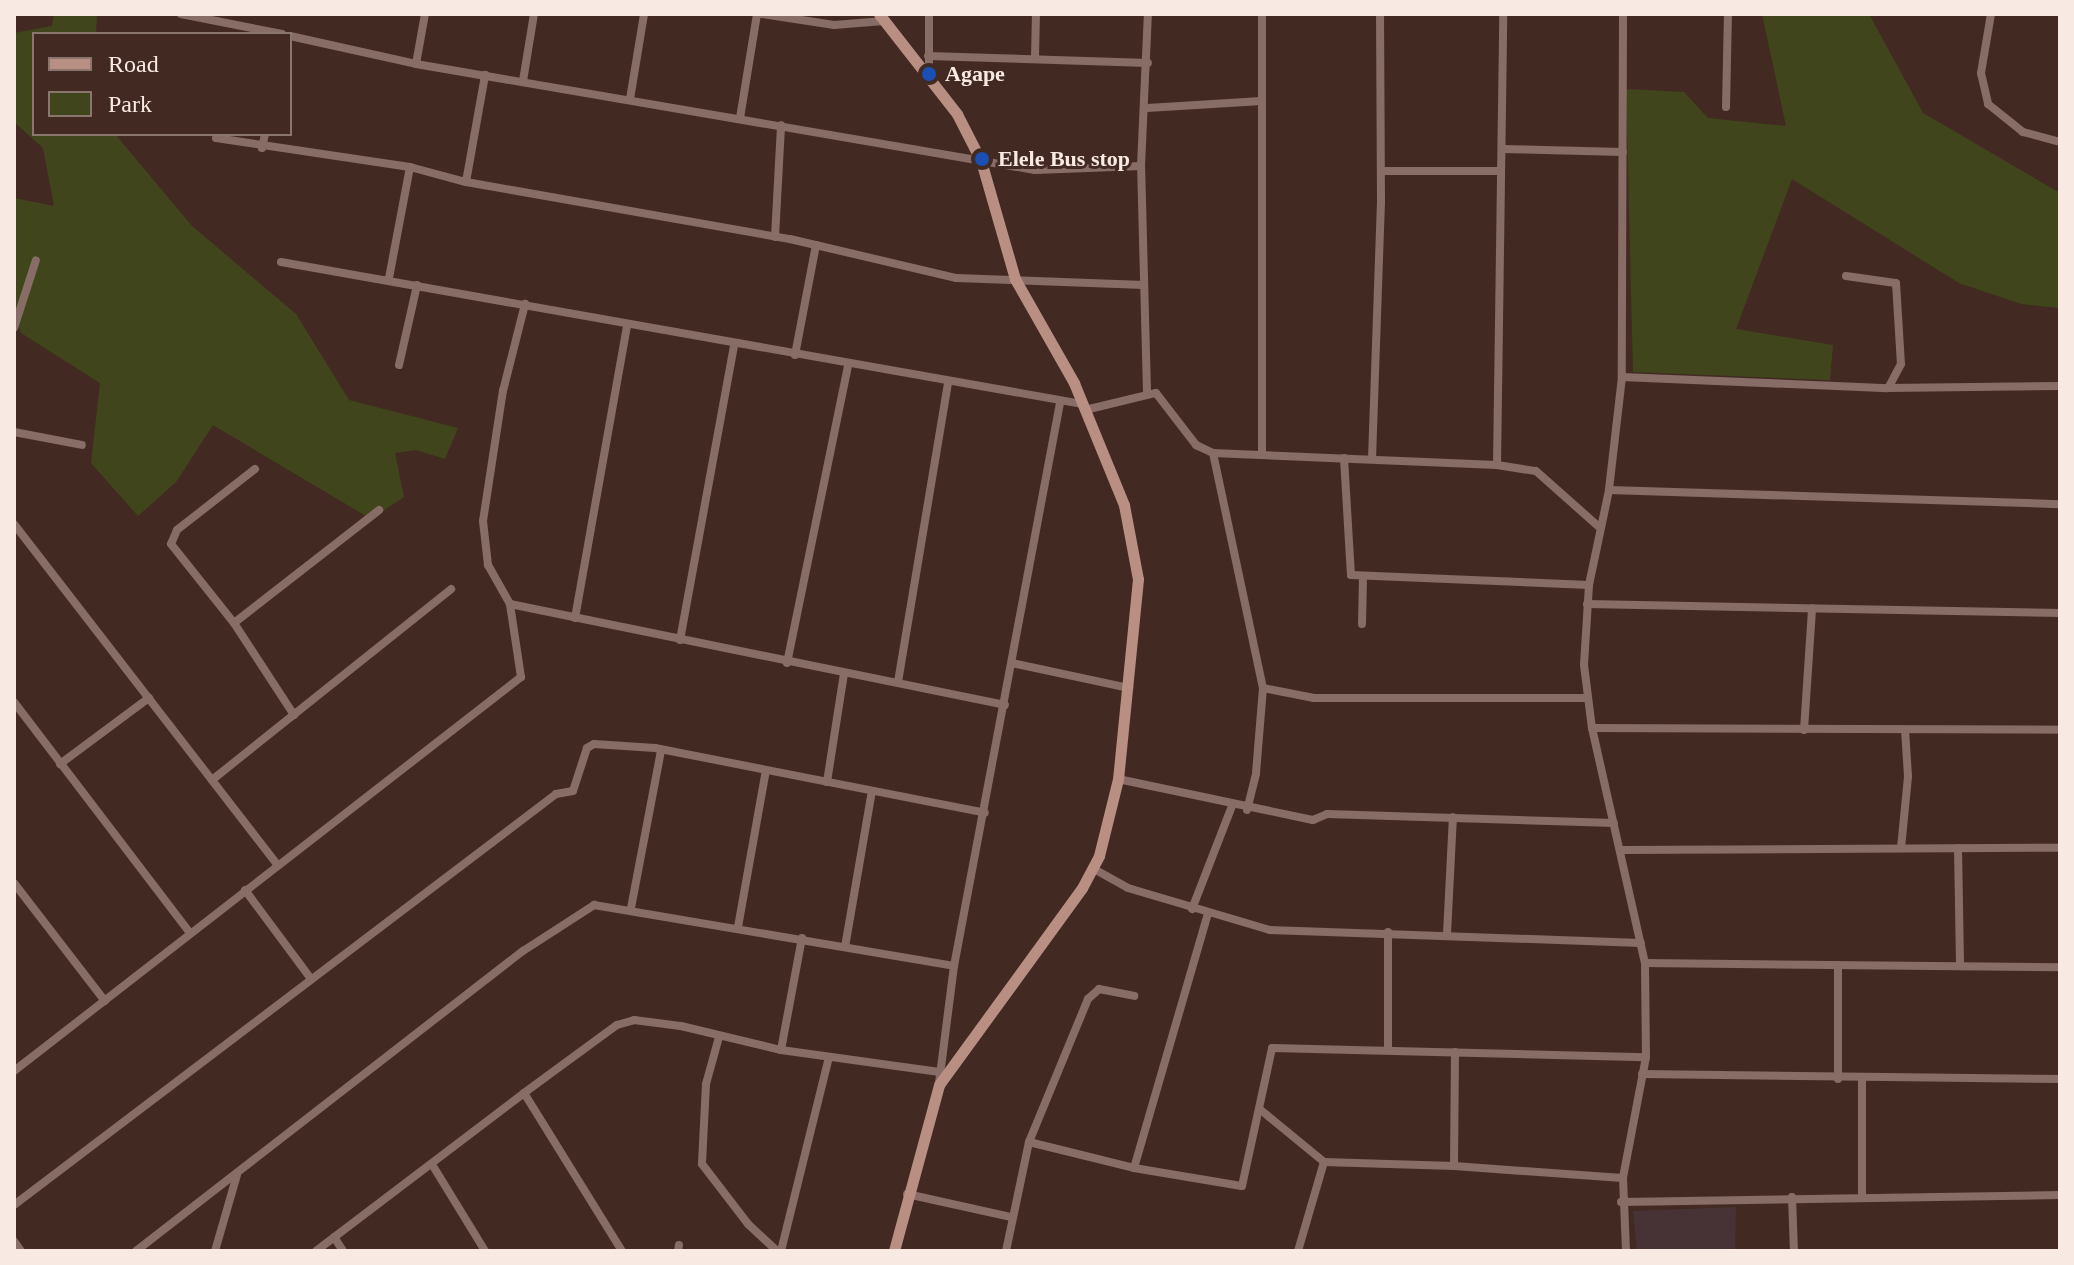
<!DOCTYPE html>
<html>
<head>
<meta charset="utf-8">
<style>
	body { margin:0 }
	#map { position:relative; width:2074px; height:1265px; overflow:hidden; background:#422a22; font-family:Georgia,serif }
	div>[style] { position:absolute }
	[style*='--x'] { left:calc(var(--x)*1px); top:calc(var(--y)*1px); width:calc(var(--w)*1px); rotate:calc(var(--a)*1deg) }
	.education>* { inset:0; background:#473235 }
	.green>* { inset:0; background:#41451c }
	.street>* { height:8px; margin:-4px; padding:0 4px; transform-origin:4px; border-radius:4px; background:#886d66 }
	.secondary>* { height:11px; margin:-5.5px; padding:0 5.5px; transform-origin:5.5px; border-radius:5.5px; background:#ba8f83 }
	.dots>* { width:22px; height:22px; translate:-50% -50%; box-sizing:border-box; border:4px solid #422a22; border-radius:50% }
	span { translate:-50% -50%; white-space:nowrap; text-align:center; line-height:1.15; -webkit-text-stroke:6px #422a22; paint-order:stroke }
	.poi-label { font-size:22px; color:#f9e9e3; font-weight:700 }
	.left { translate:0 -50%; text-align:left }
	.frame { position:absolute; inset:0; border:16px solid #f9e9e3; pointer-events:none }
	.legend { position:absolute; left:32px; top:32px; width:260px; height:104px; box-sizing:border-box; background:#422a22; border:2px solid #8b766f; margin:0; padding:10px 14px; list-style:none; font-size:24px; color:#f9e9e3 }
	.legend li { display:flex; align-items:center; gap:16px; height:40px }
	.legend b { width:40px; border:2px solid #8b766f }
</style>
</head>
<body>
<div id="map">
	<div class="education">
		<div style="clip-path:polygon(1736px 1207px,1735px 1251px,1637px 1251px,1633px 1211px)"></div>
	</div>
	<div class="green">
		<div style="clip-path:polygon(54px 14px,97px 14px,96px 34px,34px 34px,34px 134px,115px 134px,192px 226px,296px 314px,349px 400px,458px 428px,445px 459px,416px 450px,395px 453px,404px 497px,371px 519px,213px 425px,176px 482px,138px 516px,91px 463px,100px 383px,21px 333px,14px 313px,14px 198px,54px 206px,43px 148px,14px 122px,14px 33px,52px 26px)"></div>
		<div style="clip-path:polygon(1762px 14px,1869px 14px,1923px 113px,2060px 193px,2060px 308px,2021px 304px,1959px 283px,1792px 179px,1736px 329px,1833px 345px,1830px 380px,1633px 372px,1626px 89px,1684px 92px,1708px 118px,1786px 126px)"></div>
	</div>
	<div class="street">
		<div style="--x:181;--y:14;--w:103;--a:11.2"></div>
		<div style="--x:762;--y:14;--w:73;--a:8.7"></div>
		<div style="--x:834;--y:25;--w:50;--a:-4.6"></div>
		<div style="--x:929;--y:14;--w:60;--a:90"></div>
		<div style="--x:1262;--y:14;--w:441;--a:90"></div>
		<div style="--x:1623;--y:14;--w:363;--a:90.2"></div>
		<div style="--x:1622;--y:377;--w:114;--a:96.6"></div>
		<div style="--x:1609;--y:490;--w:97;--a:101.9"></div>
		<div style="--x:1589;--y:585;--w:80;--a:93.6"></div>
		<div style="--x:1584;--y:665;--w:64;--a:82.8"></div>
		<div style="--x:1592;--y:728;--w:241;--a:77.3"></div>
		<div style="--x:1645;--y:963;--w:94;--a:89.4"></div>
		<div style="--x:1646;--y:1057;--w:123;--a:100.8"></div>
		<div style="--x:1623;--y:1178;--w:73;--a:87.6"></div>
		<div style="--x:1991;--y:14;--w:60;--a:99.6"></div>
		<div style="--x:1981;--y:73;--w:32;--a:77"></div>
		<div style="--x:1988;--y:104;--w:45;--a:38.7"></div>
		<div style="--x:2023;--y:132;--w:38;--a:15"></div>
		<div style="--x:290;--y:36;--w:129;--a:12.5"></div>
		<div style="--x:416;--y:64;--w:628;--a:9.72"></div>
		<div style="--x:1035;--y:170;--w:106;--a:-2.2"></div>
		<div style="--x:928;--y:56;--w:220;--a:1.8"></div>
		<div style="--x:1035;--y:57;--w:43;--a:-88.7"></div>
		<div style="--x:416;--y:64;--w:51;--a:-79.8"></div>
		<div style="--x:523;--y:81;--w:68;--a:-80.7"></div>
		<div style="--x:630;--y:99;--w:86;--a:-80.6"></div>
		<div style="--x:1726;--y:107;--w:93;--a:-88.8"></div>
		<div style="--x:1147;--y:108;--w:115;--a:-3.5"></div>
		<div style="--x:740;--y:118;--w:105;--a:-80.7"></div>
		<div style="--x:216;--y:138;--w:196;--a:8.5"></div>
		<div style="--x:410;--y:167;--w:58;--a:15"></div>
		<div style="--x:466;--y:182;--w:329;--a:10"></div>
		<div style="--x:790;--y:239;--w:171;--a:13.2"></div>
		<div style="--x:956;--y:278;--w:188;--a:2.1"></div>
		<div style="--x:262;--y:148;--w:14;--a:-78"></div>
		<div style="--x:1502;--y:149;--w:121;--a:1.4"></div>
		<div style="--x:1381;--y:171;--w:120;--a:0"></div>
		<div style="--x:466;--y:182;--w:109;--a:-79.9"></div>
		<div style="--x:775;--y:237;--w:112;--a:-86.9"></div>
		<div style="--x:281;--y:262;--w:813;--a:10.05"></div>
		<div style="--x:1846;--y:276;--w:50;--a:8"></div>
		<div style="--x:1896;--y:283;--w:81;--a:86.5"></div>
		<div style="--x:1901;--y:364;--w:27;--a:118"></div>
		<div style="--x:389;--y:278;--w:113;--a:-79.3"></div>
		<div style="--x:14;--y:328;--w:71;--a:-72.1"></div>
		<div style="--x:795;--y:355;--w:112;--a:-79.2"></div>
		<div style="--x:399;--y:365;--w:82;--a:-77.3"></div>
		<div style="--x:1622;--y:377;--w:266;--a:2.4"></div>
		<div style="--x:1888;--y:388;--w:172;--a:-0.7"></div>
		<div style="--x:1147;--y:392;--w:226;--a:-91.5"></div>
		<div style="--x:1141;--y:166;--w:152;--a:-87.4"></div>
		<div style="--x:1085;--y:410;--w:73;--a:-13.5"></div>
		<div style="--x:1156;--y:393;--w:66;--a:52.4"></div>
		<div style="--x:1196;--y:445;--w:19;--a:25"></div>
		<div style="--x:1213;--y:453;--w:284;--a:2.4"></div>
		<div style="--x:1497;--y:465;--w:39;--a:9"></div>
		<div style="--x:1536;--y:471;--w:84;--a:41.6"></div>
		<div style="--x:14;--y:432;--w:69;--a:10.8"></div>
		<div style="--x:1213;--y:453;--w:240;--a:78"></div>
		<div style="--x:1263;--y:688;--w:86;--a:94.7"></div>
		<div style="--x:1256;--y:774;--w:37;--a:104"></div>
		<div style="--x:1344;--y:458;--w:117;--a:86.6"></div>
		<div style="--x:1351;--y:575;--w:238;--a:2.4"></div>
		<div style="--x:1372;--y:459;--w:256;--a:-88"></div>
		<div style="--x:1381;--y:203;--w:189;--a:-90.3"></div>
		<div style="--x:1497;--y:465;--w:451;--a:-89.2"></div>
		<div style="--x:255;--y:469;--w:99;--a:142"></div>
		<div style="--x:177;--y:530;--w:15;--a:113"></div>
		<div style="--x:171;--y:544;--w:101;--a:51.4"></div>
		<div style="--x:234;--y:623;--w:110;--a:56.9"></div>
		<div style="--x:1609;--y:490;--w:451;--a:1.8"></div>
		<div style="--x:14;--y:524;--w:431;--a:52.3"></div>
		<div style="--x:510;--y:604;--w:505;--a:11.53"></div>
		<div style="--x:1587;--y:604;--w:473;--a:1.1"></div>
		<div style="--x:575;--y:618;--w:296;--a:-79.9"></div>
		<div style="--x:234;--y:623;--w:184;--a:-37.9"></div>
		<div style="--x:1362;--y:624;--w:46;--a:-88.8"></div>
		<div style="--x:680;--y:640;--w:300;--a:-79.6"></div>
		<div style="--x:787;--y:663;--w:303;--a:-78.4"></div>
		<div style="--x:1012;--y:663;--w:120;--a:12.1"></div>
		<div style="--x:898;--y:682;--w:304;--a:-80.5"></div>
		<div style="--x:1263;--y:688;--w:52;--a:11.1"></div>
		<div style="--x:1314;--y:698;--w:272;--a:0"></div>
		<div style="--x:14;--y:702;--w:289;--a:52.7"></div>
		<div style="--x:1592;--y:728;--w:468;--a:0.2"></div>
		<div style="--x:1804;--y:730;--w:122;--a:-86.2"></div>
		<div style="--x:60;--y:764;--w:111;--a:-36.6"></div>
		<div style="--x:1118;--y:779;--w:199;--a:11.9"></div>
		<div style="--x:1313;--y:820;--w:15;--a:-23"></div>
		<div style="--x:1327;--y:814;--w:287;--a:1.8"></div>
		<div style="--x:212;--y:780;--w:306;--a:-38.6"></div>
		<div style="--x:827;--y:782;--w:110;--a:-81.1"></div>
		<div style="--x:1901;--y:848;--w:72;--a:-84.4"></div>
		<div style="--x:1908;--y:776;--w:46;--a:-93.7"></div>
		<div style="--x:1958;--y:848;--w:117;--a:89"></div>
		<div style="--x:1620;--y:850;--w:440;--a:-0.3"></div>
		<div style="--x:1094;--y:869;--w:39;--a:29"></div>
		<div style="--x:1128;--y:888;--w:148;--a:16.5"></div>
		<div style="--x:1270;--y:930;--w:371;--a:2"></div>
		<div style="--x:14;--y:883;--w:149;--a:52.4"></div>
		<div style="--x:245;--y:890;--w:111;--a:53.4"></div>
		<div style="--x:631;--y:908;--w:161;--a:-79.2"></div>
		<div style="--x:1192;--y:909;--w:110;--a:-68.8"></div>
		<div style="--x:738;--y:927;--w:159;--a:-79.9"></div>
		<div style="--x:1447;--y:934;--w:117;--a:-87.1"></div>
		<div style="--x:845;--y:947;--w:158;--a:-80.2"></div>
		<div style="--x:1645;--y:963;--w:415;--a:0.6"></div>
		<div style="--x:719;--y:1037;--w:49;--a:105.5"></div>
		<div style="--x:706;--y:1084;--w:80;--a:92.9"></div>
		<div style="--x:702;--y:1164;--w:76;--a:52.5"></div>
		<div style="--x:748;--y:1224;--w:40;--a:43"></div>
		<div style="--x:1388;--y:1048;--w:116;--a:-90"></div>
		<div style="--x:781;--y:1050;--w:114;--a:-79.4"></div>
		<div style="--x:14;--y:1071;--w:642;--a:-37.85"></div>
		<div style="--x:521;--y:677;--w:74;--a:-98.6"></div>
		<div style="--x:510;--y:604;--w:45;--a:-119.4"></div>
		<div style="--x:488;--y:565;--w:44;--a:-96.5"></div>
		<div style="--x:483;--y:521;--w:132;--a:-81.3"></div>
		<div style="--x:503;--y:391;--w:90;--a:-75.8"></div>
		<div style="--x:1642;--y:1074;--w:418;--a:0.7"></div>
		<div style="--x:1838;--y:1079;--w:114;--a:-90"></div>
		<div style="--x:1862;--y:1079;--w:116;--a:90"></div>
		<div style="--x:939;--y:1083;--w:118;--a:-82.7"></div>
		<div style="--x:954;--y:966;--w:573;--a:-79.34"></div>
		<div style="--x:1262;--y:1111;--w:80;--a:39.4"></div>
		<div style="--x:1029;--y:1142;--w:108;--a:13.9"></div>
		<div style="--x:1134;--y:1168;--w:109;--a:9.5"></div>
		<div style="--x:1242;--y:1186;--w:141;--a:-77.7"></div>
		<div style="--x:1272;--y:1048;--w:374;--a:1.4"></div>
		<div style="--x:433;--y:1166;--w:100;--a:58.5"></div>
		<div style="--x:1454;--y:1166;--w:169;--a:4.1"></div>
		<div style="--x:1134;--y:1168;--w:265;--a:-73.8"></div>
		<div style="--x:907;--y:1194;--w:107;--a:12.5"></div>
		<div style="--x:1792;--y:1197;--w:54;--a:87.9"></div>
		<div style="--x:1621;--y:1202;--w:439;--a:-0.9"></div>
		<div style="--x:14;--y:1205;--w:680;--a:-37.17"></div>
		<div style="--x:556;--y:794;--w:17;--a:-10"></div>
		<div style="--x:573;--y:791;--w:45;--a:-72"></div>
		<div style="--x:587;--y:748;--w:8;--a:-30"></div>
		<div style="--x:594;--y:744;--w:61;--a:3.8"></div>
		<div style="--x:655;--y:748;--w:336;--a:11.1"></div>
		<div style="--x:334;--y:1237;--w:17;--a:57"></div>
		<div style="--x:14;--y:1241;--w:12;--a:55"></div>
		<div style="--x:136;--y:1251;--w:490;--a:-37.8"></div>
		<div style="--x:523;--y:951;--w:85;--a:-32.9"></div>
		<div style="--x:594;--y:905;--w:365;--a:9.6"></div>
		<div style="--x:215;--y:1251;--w:79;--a:-73.9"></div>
		<div style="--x:316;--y:1251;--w:261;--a:-37.2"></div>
		<div style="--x:622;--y:1251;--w:186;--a:-121.8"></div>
		<div style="--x:524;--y:1093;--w:115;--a:-36.2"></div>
		<div style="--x:617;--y:1025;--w:18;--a:-16"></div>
		<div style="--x:634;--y:1020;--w:47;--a:7.3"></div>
		<div style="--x:681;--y:1026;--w:103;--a:13.5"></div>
		<div style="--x:781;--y:1050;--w:160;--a:7.9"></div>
		<div style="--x:678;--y:1251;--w:6;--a:-81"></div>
		<div style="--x:781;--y:1251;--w:200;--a:-76.1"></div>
		<div style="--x:1006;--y:1251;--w:111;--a:-78.1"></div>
		<div style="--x:1029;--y:1142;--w:155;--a:-67.6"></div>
		<div style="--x:1088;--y:999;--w:15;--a:-42"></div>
		<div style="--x:1099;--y:989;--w:36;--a:11"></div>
		<div style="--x:1298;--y:1251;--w:93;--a:-73.7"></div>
		<div style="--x:1324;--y:1162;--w:130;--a:1.8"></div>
		<div style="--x:1454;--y:1166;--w:114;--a:-89.5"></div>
	</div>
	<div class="secondary">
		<div style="--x:879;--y:14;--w:127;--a:52"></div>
		<div style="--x:957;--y:114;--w:53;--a:62.9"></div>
		<div style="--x:981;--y:161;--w:123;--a:73.9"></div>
		<div style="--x:1015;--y:279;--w:120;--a:60.4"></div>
		<div style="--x:1074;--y:383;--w:132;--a:67.7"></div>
		<div style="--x:1124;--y:505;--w:75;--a:79.3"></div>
		<div style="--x:1138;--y:579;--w:201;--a:95.7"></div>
		<div style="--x:1118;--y:779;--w:79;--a:103.9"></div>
		<div style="--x:1099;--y:856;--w:36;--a:118"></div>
		<div style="--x:1082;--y:888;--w:243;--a:126"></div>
		<div style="--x:939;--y:1085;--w:172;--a:105.2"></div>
	</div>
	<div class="dots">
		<div style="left:929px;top:74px;background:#1a4fb4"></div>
		<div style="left:982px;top:159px;background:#1a4fb4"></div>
	</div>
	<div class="poi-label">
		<span class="left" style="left:945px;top:74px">Agape</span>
		<span class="left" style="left:998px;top:159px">Elele Bus stop</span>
	</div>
	<div class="frame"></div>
	<ul class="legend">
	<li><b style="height:10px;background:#ba8f83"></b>Road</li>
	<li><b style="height:22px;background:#41451c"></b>Park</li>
	</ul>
</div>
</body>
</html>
